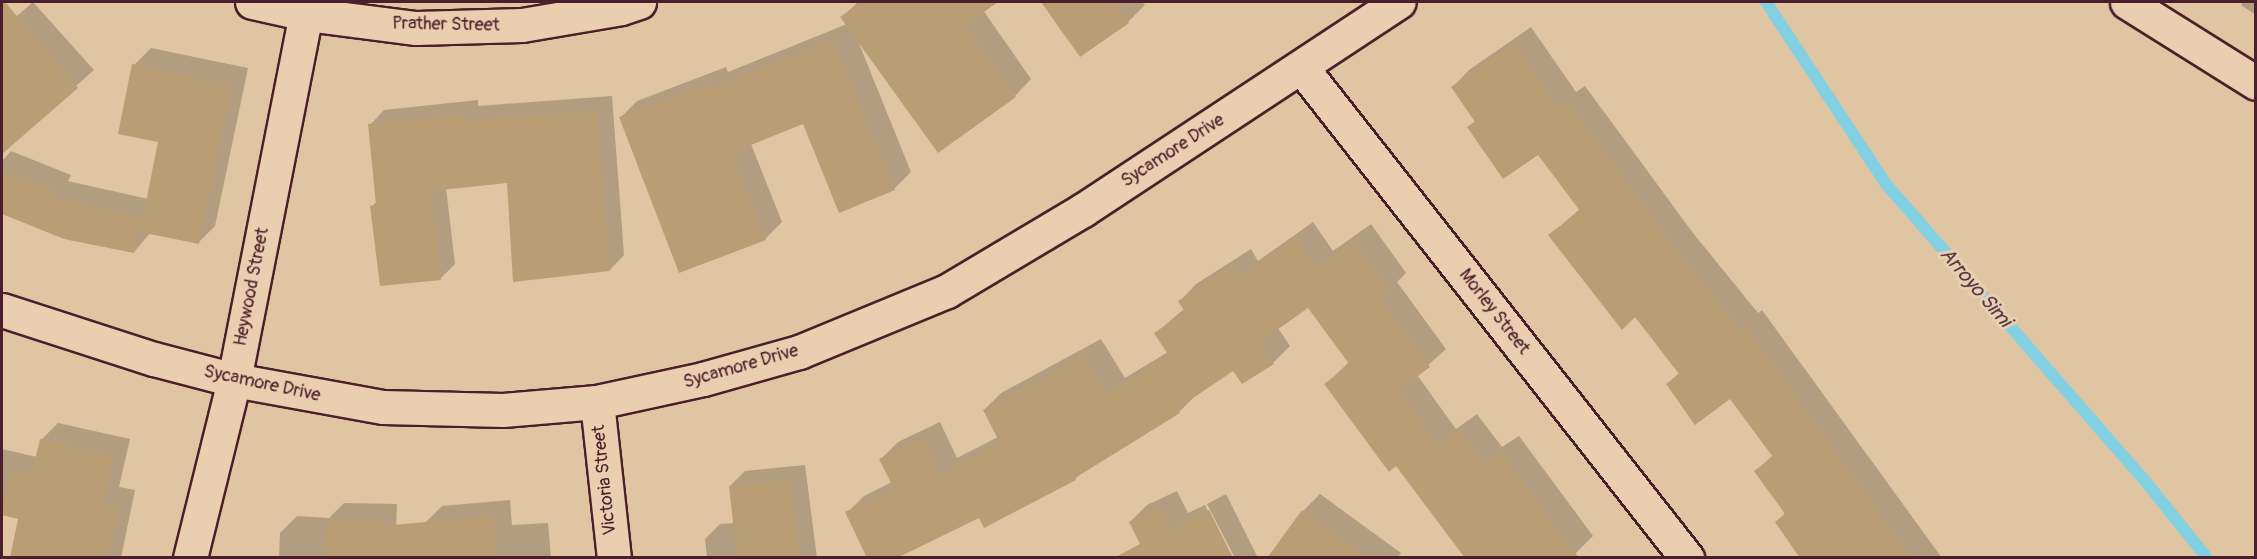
<!DOCTYPE html>
<html>
<head>
<meta charset="utf-8">
<style>
	body { margin:0 }
	#map { position:relative; width:2257px; height:559px; overflow:hidden; background:#dfc5a1; font-family:Pangolin,sans-serif }
	div>[style] { position:absolute }
	[style*='--x'] { left:calc(var(--x)*1px); top:calc(var(--y)*1px); width:calc(var(--w)*1px); rotate:calc(var(--a)*1deg) }
	.shadow>* { inset:0; background:#0003 }
	.stream>* { height:12px; margin:-6px; padding:0 6px; transform-origin:6px; border-radius:6px; background:#84d0e3 }
	.building>* { inset:0; background:#b99e75 }
	.roads { filter:drop-shadow(2px 0 #4a1f2b) drop-shadow(-2px 0 #4a1f2b) drop-shadow(0 2px #4a1f2b) drop-shadow(0 -2px #4a1f2b) }
	.street>* { height:33px; margin:-16.5px; padding:0 16.5px; transform-origin:16.5px; border-radius:16.5px; background:#e9ceb0 }
	.secondary>* { height:33px; margin:-16.5px; padding:0 16.5px; transform-origin:16.5px; border-radius:16.5px; background:#e9ceb0 }
	span { translate:-50% -50%; white-space:nowrap; text-align:center; line-height:1.15; -webkit-text-stroke:6px #e9ceb0; paint-order:stroke }
	.street-label { font-size:18px; color:#4a1f2b }
	.water-label { font-size:20px; color:#533a47; font-style:italic }
	.frame { position:absolute; inset:0; border:3px solid #4a1f2b; pointer-events:none }
</style>
</head>
<body>
<div id="map">
	<div class="shadow">
		<div style="clip-path:polygon(33px 2px,94px 70px,2px 152px,25px 92px,2px 112px,2px 29px)"></div>
		<div style="clip-path:polygon(858px 2px,995px 2px,983px 10px,1031px 79px,1015px 96px,858px 41px,911px 172px,894px 189px,804px 122px,751px 144px,782px 222px,765px 239px,620px 118px,637px 101px,726px 67px,728px 72px,847px 24px,842px 17px)"></div>
		<div style="clip-path:polygon(1042px 2px,1142px 2px,1145px 5px,1128px 22px,1080px 55px)"></div>
		<div style="clip-path:polygon(2243px 2px,2256px 2px,2256px 15px,2241px 5px)"></div>
		<div style="clip-path:polygon(1531px 27px,1576px 92px,1585px 86px,1693px 233px,1758px 313px,1762px 310px,1942px 558px,1802px 558px,1777px 522px,1786px 512px,1756px 471px,1773px 455px,1731px 397px,1668px 384px,1680px 372px,1636px 315px,1550px 235px,1580px 209px,1539px 153px,1469px 127px,1476px 120px,1453px 87px,1469px 70px)"></div>
		<div style="clip-path:polygon(151px 48px,248px 68px,215px 226px,199px 242px,150px 233px,134px 252px,64px 237px,2px 212px,2px 161px,11px 151px,71px 175px,68px 181px,148px 199px,160px 141px,134px 65px)"></div>
		<div style="clip-path:polygon(612px 96px,624px 255px,610px 270px,509px 182px,446px 188px,455px 264px,441px 278px,372px 206px,378px 201px,370px 125px,384px 110px,478px 100px,478px 106px)"></div>
		<div style="clip-path:polygon(1313px 222px,1333px 251px,1371px 224px,1406px 273px,1397px 282px,1446px 349px,1417px 375px,1456px 429px,1477px 414px,1502px 447px,1519px 436px,1593px 536px,1573px 556px,1397px 464px,1326px 384px,1349px 362px,1308px 306px,1278px 328px,1290px 346px,1273px 363px,1233px 369px,1196px 395px,1179px 412px,1082px 471px,1075px 479px,979px 516px,847px 513px,864px 496px,892px 482px,881px 459px,898px 442px,940px 422px,957px 458px,998px 437px,984px 410px,1001px 393px,1101px 339px,1125px 378px,1168px 352px,1156px 333px,1185px 308px,1180px 301px,1196px 284px,1251px 249px,1258px 261px)"></div>
		<div style="clip-path:polygon(58px 423px,130px 439px,119px 487px,135px 490px,121px 558px,11px 558px,20px 518px,2px 514px,2px 449px,37px 457px,41px 440px)"></div>
		<div style="clip-path:polygon(805px 465px,817px 558px,707px 558px,705px 539px,720px 524px,735px 523px,730px 486px,745px 471px)"></div>
		<div style="clip-path:polygon(1177px 491px,1188px 513px,1205px 505px,1231px 558px,1144px 548px,1130px 522px,1147px 505px)"></div>
		<div style="clip-path:polygon(1226px 494px,1258px 558px,1235px 558px,1207px 504px)"></div>
		<div style="clip-path:polygon(1320px 494px,1401px 553px,1397px 558px,1269px 558px,1303px 511px)"></div>
		<div style="clip-path:polygon(510px 500px,512px 525px,548px 523px,551px 558px,429px 558px,425px 523px,442px 506px)"></div>
		<div style="clip-path:polygon(344px 503px,397px 504px,395px 558px,279px 558px,280px 533px,297px 516px,329px 518px)"></div>
	</div>
	<div class="stream">
		<div style="--x:1766;--y:2;--w:218;--a:56.6"></div>
		<div style="--x:1886;--y:184;--w:395;--a:48.9"></div>
		<div style="--x:2146;--y:482;--w:97;--a:51.2"></div>
	</div>
	<div class="building">
		<div style="clip-path:polygon(2px 2px,5px 2px,78px 88px,2px 154px)"></div>
		<div style="clip-path:polygon(862px 2px,998px 2px,965px 25px,1016px 97px,938px 153px,840px 17px)"></div>
		<div style="clip-path:polygon(1041px 2px,1114px 2px,1129px 23px,1080px 57px)"></div>
		<div style="clip-path:polygon(833px 39px,895px 190px,839px 213px,803px 124px,736px 151px,738px 156px,734px 157px,766px 240px,679px 273px,619px 117px,709px 83px,711px 88px)"></div>
		<div style="clip-path:polygon(1514px 43px,1559px 108px,1568px 101px,1676px 249px,1741px 329px,1745px 325px,1912px 558px,1800px 558px,1775px 522px,1785px 514px,1754px 471px,1773px 457px,1730px 399px,1695px 425px,1666px 384px,1679px 374px,1635px 317px,1622px 330px,1548px 235px,1580px 211px,1538px 155px,1503px 179px,1467px 127px,1475px 122px,1451px 87px)"></div>
		<div style="clip-path:polygon(132px 64px,232px 85px,199px 244px,140px 232px,158px 142px,118px 134px)"></div>
		<div style="clip-path:polygon(597px 110px,610px 271px,513px 282px,507px 183px,431px 191px,441px 280px,380px 286px,370px 206px,376px 205px,368px 124px,463px 114px,464px 120px)"></div>
		<div style="clip-path:polygon(2px 170px,56px 191px,53px 198px,142px 216px,134px 253px,64px 239px,2px 214px)"></div>
		<div style="clip-path:polygon(1296px 238px,1316px 267px,1354px 240px,1390px 291px,1380px 298px,1430px 367px,1399px 390px,1439px 445px,1460px 429px,1485px 463px,1501px 451px,1579px 558px,1465px 558px,1396px 466px,1389px 472px,1324px 384px,1350px 365px,1308px 308px,1260px 342px,1274px 364px,1242px 384px,1233px 371px,1177px 409px,1180px 413px,1075px 478px,1076px 480px,984px 528px,979px 518px,897px 558px,867px 558px,845px 512px,894px 489px,879px 459px,923px 438px,940px 474px,1000px 443px,983px 410px,1046px 377px,1083px 354px,1107px 394px,1169px 356px,1154px 333px,1185px 312px,1178px 301px,1233px 265px,1241px 276px)"></div>
		<div style="clip-path:polygon(40px 439px,114px 456px,103px 503px,119px 507px,108px 558px,10px 558px,18px 519px,2px 515px,2px 508px,10px 471px,31px 476px)"></div>
		<div style="clip-path:polygon(790px 479px,800px 558px,737px 558px,729px 486px)"></div>
		<div style="clip-path:polygon(1160px 506px,1171px 529px,1209px 510px,1233px 558px,1114px 558px,1140px 544px,1129px 522px)"></div>
		<div style="clip-path:polygon(1302px 510px,1368px 558px,1267px 558px)"></div>
		<div style="clip-path:polygon(493px 516px,498px 558px,325px 558px,326px 519px,381px 521px,381px 526px)"></div>
	</div>
	<div class="roads">
		<div class="street">
			<div style="--x:252;--y:2;--w:55;--a:12.5"></div>
			<div style="--x:306;--y:14;--w:111;--a:7.3"></div>
			<div style="--x:416;--y:28;--w:106;--a:-1.6"></div>
			<div style="--x:522;--y:25;--w:100;--a:-9.7"></div>
			<div style="--x:621;--y:8;--w:19;--a:-18"></div>
			<div style="--x:2127;--y:2;--w:152;--a:32.1"></div>
			<div style="--x:1301;--y:67;--w:625;--a:51.83"></div>
			<div style="--x:597;--y:402;--w:157;--a:83.8"></div>
		</div>
		<div class="secondary">
			<div style="--x:2;--y:310;--w:160;--a:17.9"></div>
			<div style="--x:154;--y:359;--w:83;--a:14.7"></div>
			<div style="--x:234;--y:380;--w:151;--a:10.3"></div>
			<div style="--x:383;--y:407;--w:120;--a:1.4"></div>
			<div style="--x:503;--y:410;--w:94;--a:-4.9"></div>
			<div style="--x:597;--y:402;--w:108;--a:-12.2"></div>
			<div style="--x:703;--y:379;--w:100;--a:-15.7"></div>
			<div style="--x:799;--y:352;--w:160;--a:-22.4"></div>
			<div style="--x:947;--y:291;--w:158;--a:-30.8"></div>
			<div style="--x:1083;--y:210;--w:378;--a:-33.4"></div>
			<div style="--x:190;--y:558;--w:183;--a:-76.1"></div>
			<div style="--x:234;--y:380;--w:373;--a:-78.9"></div>
		</div>
	</div>
	<div class="street-label">
		<span style="left:446px;top:25px;rotate:1deg">Prather Street</span>
		<span style="left:1173px;top:151px;rotate:-33deg">Sycamore Drive</span>
		<span style="left:252px;top:287px;rotate:-79deg">Heywood Street</span>
		<span style="left:1494px;top:312px;rotate:52deg">Morley Street</span>
		<span style="left:741px;top:367px;rotate:-16deg">Sycamore Drive</span>
		<span style="left:262px;top:384px;rotate:12deg">Sycamore Drive</span>
		<span style="left:605px;top:480px;rotate:-96deg">Victoria Street</span>
	</div>
	<div class="water-label">
		<span style="left:1976px;top:287px;rotate:49deg">Arroyo Simi</span>
	</div>
	<div class="frame"></div>
</div>
</body>
</html>
